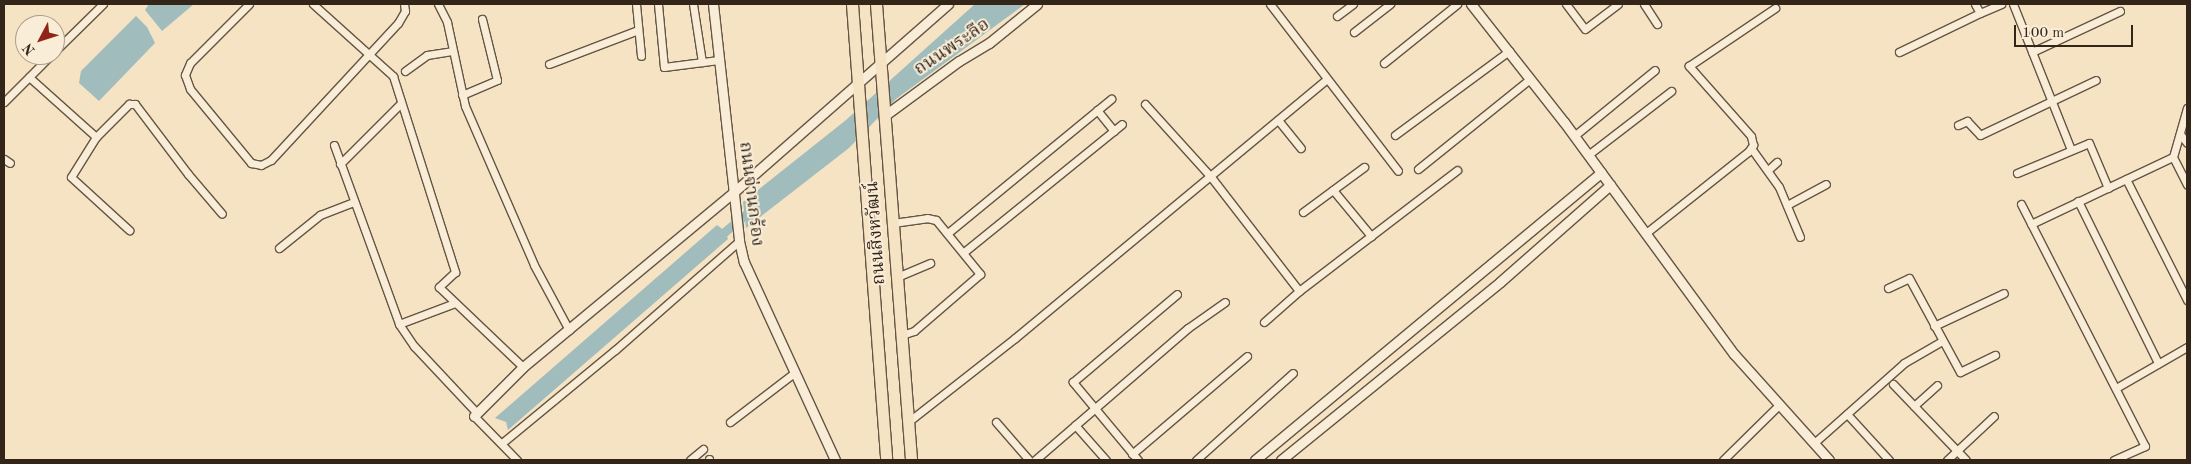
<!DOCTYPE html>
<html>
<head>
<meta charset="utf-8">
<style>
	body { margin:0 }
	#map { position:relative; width:2191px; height:464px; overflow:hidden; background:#f6e3c3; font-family:"Old Standard TT","Noto Serif Thai",serif }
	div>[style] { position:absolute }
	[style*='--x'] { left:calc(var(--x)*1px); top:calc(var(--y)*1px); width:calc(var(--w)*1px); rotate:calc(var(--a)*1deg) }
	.water>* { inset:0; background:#a0bcbc }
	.canal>* { height:9px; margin:-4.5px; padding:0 4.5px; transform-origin:4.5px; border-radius:4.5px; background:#a0bcbc }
	.roads { filter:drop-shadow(1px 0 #645544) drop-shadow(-1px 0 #645544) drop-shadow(0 1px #645544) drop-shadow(0 -1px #645544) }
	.minor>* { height:7px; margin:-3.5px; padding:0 3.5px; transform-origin:3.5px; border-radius:3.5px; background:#f9edd8 }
	.tertiary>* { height:9px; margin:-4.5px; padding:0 4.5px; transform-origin:4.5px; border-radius:4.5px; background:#f9edd8 }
	.primary>* { height:11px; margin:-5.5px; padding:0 5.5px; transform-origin:5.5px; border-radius:5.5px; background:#f6e3c3 }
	span { translate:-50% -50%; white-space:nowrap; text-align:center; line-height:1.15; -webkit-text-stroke:4px #f9edd8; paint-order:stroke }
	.street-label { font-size:18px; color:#332619 }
	.frame { position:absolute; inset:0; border:5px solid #332619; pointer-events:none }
	.north { position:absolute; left:15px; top:15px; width:50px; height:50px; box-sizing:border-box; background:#f9edd8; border:1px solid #aa9d8c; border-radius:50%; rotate:230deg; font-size:14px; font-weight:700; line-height:20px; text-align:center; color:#332619 }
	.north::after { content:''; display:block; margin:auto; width:18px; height:22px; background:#8f2418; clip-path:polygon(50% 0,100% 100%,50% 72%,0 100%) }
	.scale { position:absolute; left:2014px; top:25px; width:119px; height:22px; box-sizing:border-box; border:2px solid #332619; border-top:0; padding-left:6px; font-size:15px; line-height:18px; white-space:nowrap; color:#332619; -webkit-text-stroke:4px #f9edd8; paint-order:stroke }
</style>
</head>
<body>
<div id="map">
	<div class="water">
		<div style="clip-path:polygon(149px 4px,194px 4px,162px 31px,145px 10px)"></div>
		<div style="clip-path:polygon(975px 4px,1025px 4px,896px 99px,849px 148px,746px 228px,743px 202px,846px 120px)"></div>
		<div style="clip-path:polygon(136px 16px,147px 27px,155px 43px,99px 101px,79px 83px,81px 71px)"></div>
		<div style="clip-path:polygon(717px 225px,725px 231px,728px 239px,508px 430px,506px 422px,495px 418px)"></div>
	</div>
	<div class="canal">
		<div style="--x:716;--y:239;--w:47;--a:-39.8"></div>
	</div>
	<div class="roads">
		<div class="minor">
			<div style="--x:249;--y:4;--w:83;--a:135"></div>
			<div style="--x:190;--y:63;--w:13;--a:113"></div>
			<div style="--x:185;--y:75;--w:15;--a:70"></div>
			<div style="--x:190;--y:89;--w:96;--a:50.5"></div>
			<div style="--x:251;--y:163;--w:10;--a:11"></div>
			<div style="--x:261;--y:165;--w:11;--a:-27"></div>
			<div style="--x:271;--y:160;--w:187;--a:-47.2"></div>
			<div style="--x:398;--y:23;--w:14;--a:-60"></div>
			<div style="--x:405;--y:11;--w:7;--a:-98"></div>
			<div style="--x:313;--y:4;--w:108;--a:42"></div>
			<div style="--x:393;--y:76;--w:206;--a:72.4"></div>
			<div style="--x:455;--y:272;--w:22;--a:137"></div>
			<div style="--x:439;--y:287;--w:116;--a:43.6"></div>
			<div style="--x:438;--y:4;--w:20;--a:63"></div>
			<div style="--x:447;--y:22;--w:86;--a:77.9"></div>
			<div style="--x:465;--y:106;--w:173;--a:66.5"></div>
			<div style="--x:534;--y:265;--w:74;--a:61.7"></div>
			<div style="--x:636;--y:4;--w:52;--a:84.5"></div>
			<div style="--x:658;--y:4;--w:63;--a:84.6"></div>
			<div style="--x:664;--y:67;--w:55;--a:-7.3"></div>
			<div style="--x:693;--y:4;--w:59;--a:81.2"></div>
			<div style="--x:1270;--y:4;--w:210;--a:52.5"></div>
			<div style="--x:1566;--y:4;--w:31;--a:53"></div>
			<div style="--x:1585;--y:29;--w:41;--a:-37.1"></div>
			<div style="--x:1644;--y:4;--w:24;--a:57"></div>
			<div style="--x:1975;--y:4;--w:10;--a:61"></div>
			<div style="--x:1980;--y:13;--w:23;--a:-23"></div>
			<div style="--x:2013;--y:4;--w:157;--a:68.3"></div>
			<div style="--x:1337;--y:16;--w:20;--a:-37"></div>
			<div style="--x:1354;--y:32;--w:46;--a:-37.9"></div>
			<div style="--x:55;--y:51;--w:67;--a:-44.4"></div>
			<div style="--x:1899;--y:52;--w:90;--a:-25.7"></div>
			<div style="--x:2032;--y:52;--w:97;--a:-25"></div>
			<div style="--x:1384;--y:63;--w:94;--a:-38.9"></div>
			<div style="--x:549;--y:64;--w:95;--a:-20.9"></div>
			<div style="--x:405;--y:71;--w:27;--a:-36"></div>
			<div style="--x:427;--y:55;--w:25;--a:-9"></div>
			<div style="--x:29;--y:77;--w:90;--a:41.8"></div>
			<div style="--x:96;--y:137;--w:47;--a:-45"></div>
			<div style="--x:129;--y:104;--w:6;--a:0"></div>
			<div style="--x:135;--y:104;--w:88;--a:52.9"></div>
			<div style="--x:188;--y:174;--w:52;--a:49.6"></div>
			<div style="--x:462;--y:95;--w:38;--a:-23"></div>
			<div style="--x:497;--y:80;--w:63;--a:-103.8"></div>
			<div style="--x:4;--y:102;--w:66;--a:-45"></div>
			<div style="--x:1145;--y:104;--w:98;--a:47.9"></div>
			<div style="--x:1211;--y:177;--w:144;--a:52.3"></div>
			<div style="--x:1097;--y:110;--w:27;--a:51"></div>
			<div style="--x:1278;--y:120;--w:36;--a:51"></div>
			<div style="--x:1958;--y:125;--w:10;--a:-24"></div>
			<div style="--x:1967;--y:121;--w:19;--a:47"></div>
			<div style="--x:1980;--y:135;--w:128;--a:-25.4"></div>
			<div style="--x:2180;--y:134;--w:11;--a:52"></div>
			<div style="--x:1395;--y:135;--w:142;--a:-36.4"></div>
			<div style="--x:1574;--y:136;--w:104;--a:-39.2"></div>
			<div style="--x:96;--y:137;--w:47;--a:122"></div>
			<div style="--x:71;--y:177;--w:79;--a:42.4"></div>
			<div style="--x:334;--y:145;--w:190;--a:70"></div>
			<div style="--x:399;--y:324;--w:27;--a:56"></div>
			<div style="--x:414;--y:346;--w:92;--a:46.8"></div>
			<div style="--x:1751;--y:148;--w:48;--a:54.3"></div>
			<div style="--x:1779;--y:187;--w:54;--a:67.2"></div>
			<div style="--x:1588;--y:155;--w:105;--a:-37.6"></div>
			<div style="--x:2173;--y:157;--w:31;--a:63"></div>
			<div style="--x:4;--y:159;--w:7;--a:34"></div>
			<div style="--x:340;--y:164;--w:86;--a:-45"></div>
			<div style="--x:1418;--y:169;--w:144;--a:-38.8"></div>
			<div style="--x:1768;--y:170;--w:12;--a:-42"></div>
			<div style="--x:2017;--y:173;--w:78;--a:-22.6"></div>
			<div style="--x:2089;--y:143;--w:49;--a:67.1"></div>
			<div style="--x:2126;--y:179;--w:136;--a:63.2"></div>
			<div style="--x:1333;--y:190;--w:60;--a:50.4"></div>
			<div style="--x:2078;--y:201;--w:181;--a:63.7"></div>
			<div style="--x:2021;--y:204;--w:272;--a:62.9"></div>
			<div style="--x:2145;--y:446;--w:34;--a:156"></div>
			<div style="--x:1787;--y:205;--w:44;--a:-28.3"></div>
			<div style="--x:1303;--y:212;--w:76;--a:-36.4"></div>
			<div style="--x:893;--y:223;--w:34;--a:-8"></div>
			<div style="--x:927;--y:218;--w:9;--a:13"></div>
			<div style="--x:936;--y:220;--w:70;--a:50.8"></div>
			<div style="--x:980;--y:274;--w:87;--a:139.2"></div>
			<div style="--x:914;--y:331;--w:13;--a:162"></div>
			<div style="--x:2031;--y:224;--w:157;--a:-25.3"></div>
			<div style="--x:2173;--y:157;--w:51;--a:-74.1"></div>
			<div style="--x:949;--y:232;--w:210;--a:-39.4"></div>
			<div style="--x:1646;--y:233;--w:130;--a:-38.5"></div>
			<div style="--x:1748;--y:152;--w:9;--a:-54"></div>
			<div style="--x:1753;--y:145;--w:9;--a:-103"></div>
			<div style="--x:1751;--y:136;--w:94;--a:-131.5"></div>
			<div style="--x:1689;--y:66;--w:104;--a:-34"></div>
			<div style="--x:279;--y:248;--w:53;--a:-38.8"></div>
			<div style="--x:320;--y:215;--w:36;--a:-21"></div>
			<div style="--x:964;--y:252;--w:203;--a:-39"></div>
			<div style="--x:897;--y:277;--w:36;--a:-23"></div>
			<div style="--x:1888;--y:288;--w:23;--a:-25"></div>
			<div style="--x:1909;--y:278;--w:107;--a:61.5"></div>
			<div style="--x:1960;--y:372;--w:39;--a:-26"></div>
			<div style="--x:1264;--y:322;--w:47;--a:-41.5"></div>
			<div style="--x:1299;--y:291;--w:199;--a:-37.4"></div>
			<div style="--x:399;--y:324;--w:60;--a:-20.6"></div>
			<div style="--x:1934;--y:326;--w:77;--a:-25.2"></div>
			<div style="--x:1893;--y:384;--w:105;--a:46.2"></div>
			<div style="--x:2116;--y:388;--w:82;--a:-30"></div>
			<div style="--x:1914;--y:406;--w:31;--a:-42"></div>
			<div style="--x:1847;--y:414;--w:62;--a:47.6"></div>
			<div style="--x:474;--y:416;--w:62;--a:45.7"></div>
			<div style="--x:730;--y:422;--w:81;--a:-37.4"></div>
			<div style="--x:908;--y:422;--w:136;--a:-38.1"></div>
			<div style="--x:1015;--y:338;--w:405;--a:-39.7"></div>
			<div style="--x:996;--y:422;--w:50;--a:49"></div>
			<div style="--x:1075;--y:425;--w:47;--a:48.5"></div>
			<div style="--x:502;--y:443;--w:146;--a:-39.5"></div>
			<div style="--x:615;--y:350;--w:165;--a:-41.3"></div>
			<div style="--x:1814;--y:443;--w:120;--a:-41.6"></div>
			<div style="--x:1904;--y:363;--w:44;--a:-30.1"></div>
			<div style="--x:1132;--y:454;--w:151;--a:-40.4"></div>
			<div style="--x:709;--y:459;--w:1;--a:90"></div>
			<div style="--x:690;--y:460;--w:17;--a:-40"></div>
			<div style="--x:1035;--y:460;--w:202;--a:-40.8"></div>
			<div style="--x:1188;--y:328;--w:45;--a:-35.1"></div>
			<div style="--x:1138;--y:460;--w:102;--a:-129.8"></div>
			<div style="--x:1073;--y:382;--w:136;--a:-40.2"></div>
			<div style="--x:1196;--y:460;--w:130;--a:-41.9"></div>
			<div style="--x:1723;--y:460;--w:78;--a:-44.5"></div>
			<div style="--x:1947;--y:460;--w:64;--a:-43.1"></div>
		</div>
		<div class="tertiary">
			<div style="--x:713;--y:4;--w:238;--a:83.7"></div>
			<div style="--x:739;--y:241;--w:22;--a:77"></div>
			<div style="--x:744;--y:262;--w:218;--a:65.3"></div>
			<div style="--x:1471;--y:4;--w:150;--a:51.8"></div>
			<div style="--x:1564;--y:122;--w:288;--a:53.8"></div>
			<div style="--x:1734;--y:354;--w:142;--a:48.1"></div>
			<div style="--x:884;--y:116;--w:93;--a:-36.3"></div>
			<div style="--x:959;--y:61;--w:35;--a:-31"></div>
			<div style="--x:989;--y:43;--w:62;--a:-39.1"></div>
			<div style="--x:474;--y:416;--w:69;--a:-45"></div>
			<div style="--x:523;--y:367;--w:274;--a:-39.7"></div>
			<div style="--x:734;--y:192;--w:285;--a:-41.3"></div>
			<div style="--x:1255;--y:460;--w:450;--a:-39.7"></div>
			<div style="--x:1281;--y:460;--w:282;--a:-39.1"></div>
			<div style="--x:1500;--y:282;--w:147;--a:-41.4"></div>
		</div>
		<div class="primary">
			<div style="--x:852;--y:4;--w:457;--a:85.7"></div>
			<div style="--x:876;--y:4;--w:457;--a:85.6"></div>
		</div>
	</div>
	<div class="street-label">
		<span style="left:952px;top:47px;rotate:-34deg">ถนนพระลือ</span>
		<span style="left:751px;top:194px;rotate:83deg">ถนนจ่านกร้อง</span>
		<span style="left:876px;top:233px;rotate:-94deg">ถนนสิงหวัฒน์</span>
	</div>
	<div class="frame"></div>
	<div class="north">N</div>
	<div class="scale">100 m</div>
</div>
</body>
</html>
